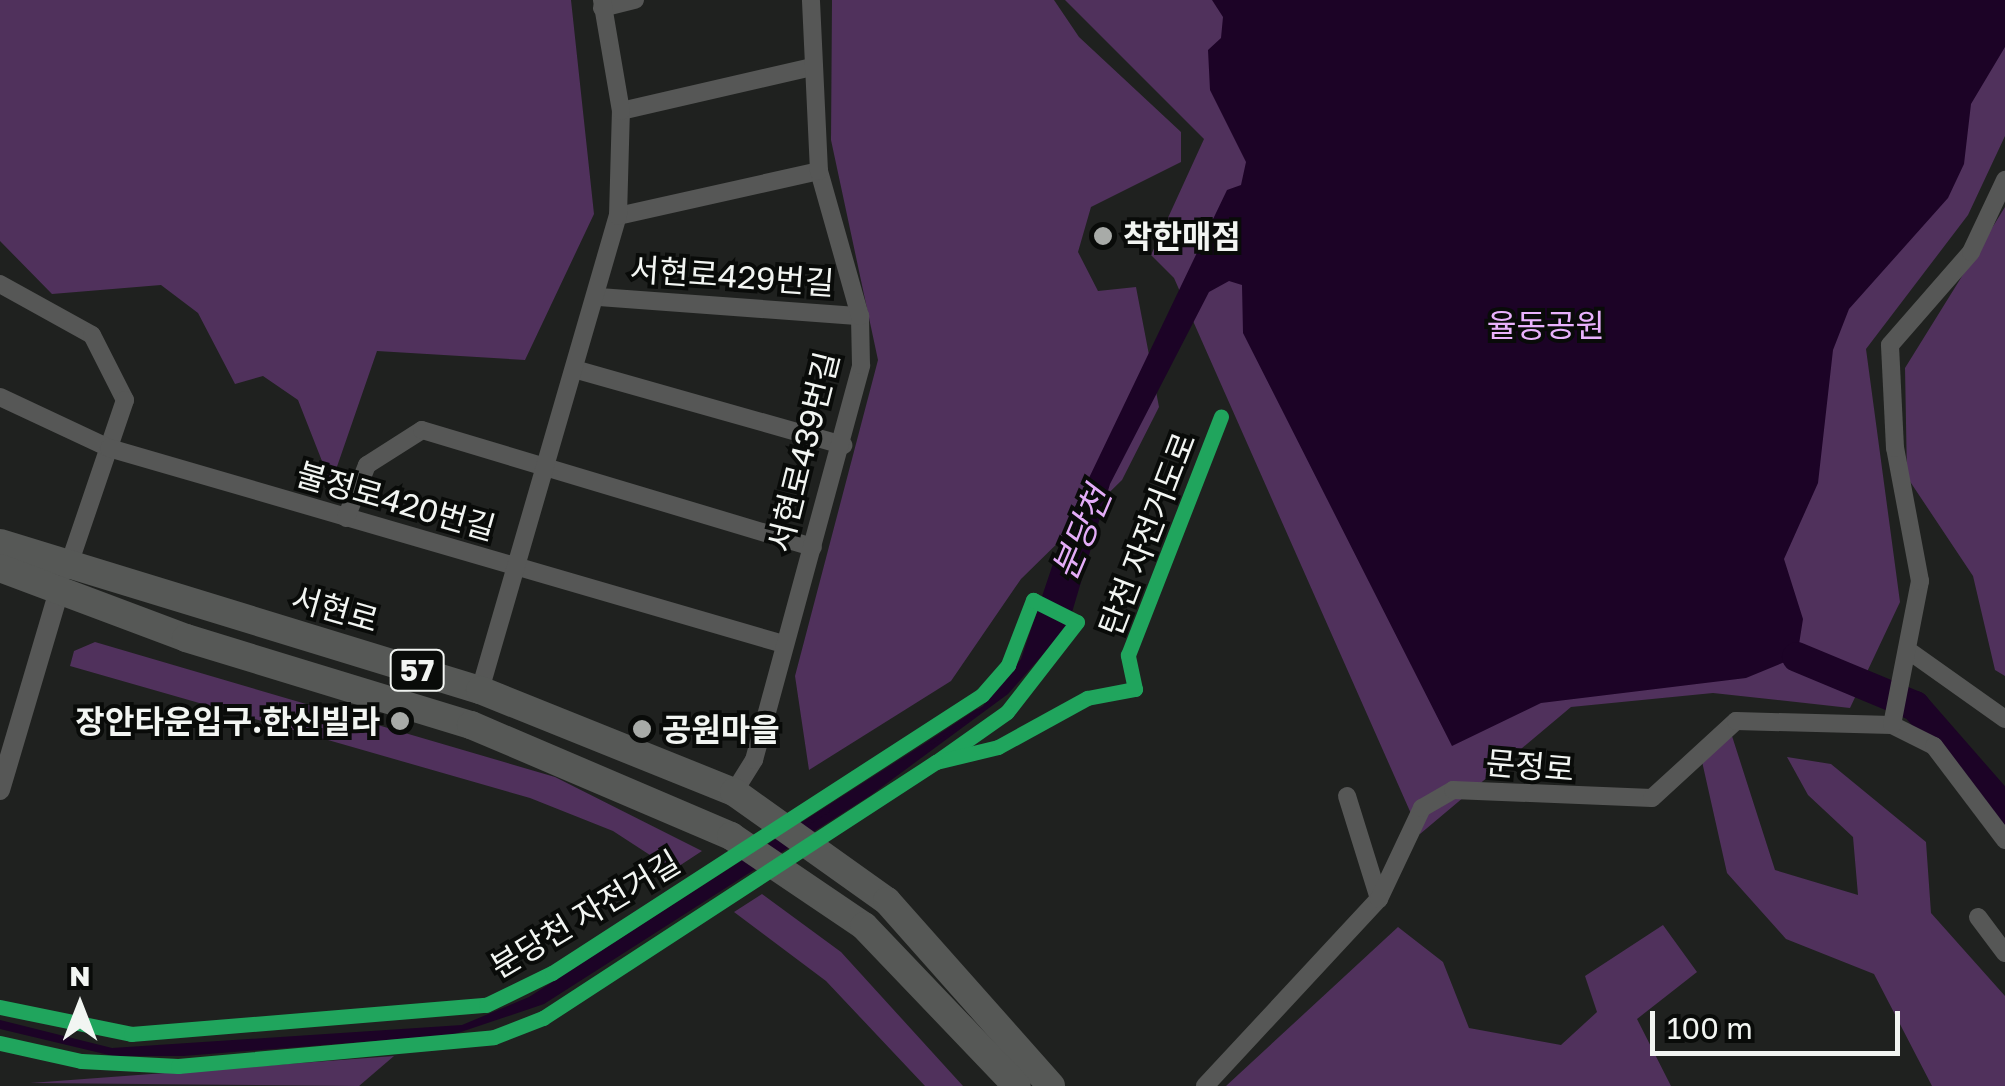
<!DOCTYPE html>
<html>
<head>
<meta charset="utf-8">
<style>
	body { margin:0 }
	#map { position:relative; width:2005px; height:1086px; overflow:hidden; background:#1f211f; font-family:"Golos Text","Noto Sans KR",sans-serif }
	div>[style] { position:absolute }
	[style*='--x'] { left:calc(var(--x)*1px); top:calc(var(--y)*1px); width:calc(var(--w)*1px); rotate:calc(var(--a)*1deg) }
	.green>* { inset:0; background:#50315c }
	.water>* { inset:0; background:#1c0326 }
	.stream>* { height:5px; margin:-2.5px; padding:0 2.5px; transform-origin:2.5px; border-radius:2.5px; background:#1c0326 }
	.river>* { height:30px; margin:-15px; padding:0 15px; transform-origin:15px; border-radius:15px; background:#1c0326 }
	.minor>* { height:18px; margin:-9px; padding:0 9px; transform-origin:9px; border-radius:9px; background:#565756 }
	.tertiary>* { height:20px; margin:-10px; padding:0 10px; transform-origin:10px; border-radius:10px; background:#565756 }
	.primary>* { height:28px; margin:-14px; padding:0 14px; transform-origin:14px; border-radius:14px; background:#565856 }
	.cycleway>* { height:15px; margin:-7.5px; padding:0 7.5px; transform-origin:7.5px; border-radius:7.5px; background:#20a55d }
	.dots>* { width:28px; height:28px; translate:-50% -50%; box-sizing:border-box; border:5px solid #090b09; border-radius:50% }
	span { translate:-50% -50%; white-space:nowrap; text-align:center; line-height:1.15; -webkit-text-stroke:8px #090b09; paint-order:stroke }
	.shield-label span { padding:2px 8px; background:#090b09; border:2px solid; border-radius:8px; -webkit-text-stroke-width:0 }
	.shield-label { font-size:30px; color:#f2f5f2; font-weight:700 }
	.poi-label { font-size:32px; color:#f2f5f2; font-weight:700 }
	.left { translate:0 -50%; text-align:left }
	.right { translate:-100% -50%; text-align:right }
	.street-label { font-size:32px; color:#f2f5f2 }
	.park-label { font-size:32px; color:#e9b2fd }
	.water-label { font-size:35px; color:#e4adf8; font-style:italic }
	.north { position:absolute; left:30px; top:956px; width:100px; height:100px; -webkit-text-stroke:8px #090b09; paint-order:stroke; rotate:0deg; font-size:28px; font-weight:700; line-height:40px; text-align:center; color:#f2f5f2 }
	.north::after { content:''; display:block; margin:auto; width:35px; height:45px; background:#f2f5f2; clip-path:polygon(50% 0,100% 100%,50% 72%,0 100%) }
	.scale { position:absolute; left:1650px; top:1011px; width:250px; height:45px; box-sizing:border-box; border:5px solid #f2f5f2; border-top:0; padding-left:12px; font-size:30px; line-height:35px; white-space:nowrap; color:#f2f5f2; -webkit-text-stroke:8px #090b09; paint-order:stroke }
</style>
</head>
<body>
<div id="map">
	<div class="green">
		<div style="clip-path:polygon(0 0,571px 0,594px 214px,525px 360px,377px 351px,331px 484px,298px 400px,263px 376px,235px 384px,198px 313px,161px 285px,52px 294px,0 241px)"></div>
		<div style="clip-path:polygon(832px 0,1054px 0,1079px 37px,1181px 132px,1181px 162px,1091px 207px,1078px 252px,1098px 291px,1136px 287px,1159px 407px,1122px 480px,1021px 579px,951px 681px,809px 770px,795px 676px,878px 360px,831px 140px)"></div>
		<div style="clip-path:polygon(1065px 0,2005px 0,2005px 136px,1968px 215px,1866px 349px,1900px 602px,1850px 708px,1713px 693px,1571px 707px,1420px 834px,1174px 278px,1151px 255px,1204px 139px)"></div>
		<div style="clip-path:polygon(2005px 207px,2005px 676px,1995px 670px,1973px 576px,1907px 477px,1905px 368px)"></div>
		<div style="clip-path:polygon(95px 642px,555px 777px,702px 851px,673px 870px,613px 831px,530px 798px,70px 666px,74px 651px)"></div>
		<div style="clip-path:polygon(1732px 736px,1775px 870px,1858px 895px,1853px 837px,1808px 795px,1787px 757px,1831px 764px,1926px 842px,1931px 913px,2005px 996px,2005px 1086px,1932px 1086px,1874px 974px,1786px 939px,1727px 873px,1701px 757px)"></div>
		<div style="clip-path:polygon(762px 894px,841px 952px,963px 1086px,925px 1086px,826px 981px,734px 912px)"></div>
		<div style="clip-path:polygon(1663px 925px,1697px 972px,1637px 1019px,1671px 1086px,1226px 1086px,1398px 927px,1443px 962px,1469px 1028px,1561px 1045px,1597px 1012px,1585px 976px)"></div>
		<div style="clip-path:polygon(394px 1056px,359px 1086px,30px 1083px)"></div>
	</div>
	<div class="water">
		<div style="clip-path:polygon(1212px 0,2005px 0,2005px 47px,1971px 104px,1964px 164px,1948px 198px,1849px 309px,1833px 350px,1818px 483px,1784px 559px,1803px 619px,1797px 657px,1746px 678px,1541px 703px,1452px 746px,1243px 333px,1242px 285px,1229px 281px,1209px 292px,1110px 484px,1068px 626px,1008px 694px,871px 795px,544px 1004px,452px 1035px,183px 1056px,113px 1056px,0 1029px,0 1020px,112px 1048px,462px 1025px,529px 997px,983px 706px,1021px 659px,1065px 528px,1227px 190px,1241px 185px,1246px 162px,1210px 90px,1208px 50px,1221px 38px,1223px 17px)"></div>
	</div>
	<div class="stream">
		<div style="--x:932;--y:741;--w:54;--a:-33.7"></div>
		<div style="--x:798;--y:828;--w:34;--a:-32"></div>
	</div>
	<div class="river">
		<div style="--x:1797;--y:657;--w:128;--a:22.6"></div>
		<div style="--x:1915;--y:706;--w:137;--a:48.9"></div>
	</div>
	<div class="minor">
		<div style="--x:602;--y:8;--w:34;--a:-14"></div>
		<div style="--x:621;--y:111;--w:196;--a:-13"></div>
		<div style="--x:618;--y:216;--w:206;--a:-12.6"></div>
		<div style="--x:0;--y:284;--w:105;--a:29"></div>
		<div style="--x:92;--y:335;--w:73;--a:63.1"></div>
		<div style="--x:125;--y:400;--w:180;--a:108.8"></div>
		<div style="--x:599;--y:297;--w:262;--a:4.2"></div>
		<div style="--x:574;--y:369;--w:280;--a:15.8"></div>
		<div style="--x:0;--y:397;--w:120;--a:25.1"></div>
		<div style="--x:109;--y:448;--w:702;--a:16.21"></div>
		<div style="--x:346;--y:518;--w:57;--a:-68.4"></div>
		<div style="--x:367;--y:465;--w:65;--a:-32.5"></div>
		<div style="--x:422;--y:430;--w:408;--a:16.7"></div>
		<div style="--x:1912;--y:653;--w:114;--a:35.4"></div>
		<div style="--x:480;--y:690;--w:494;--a:-73.8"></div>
		<div style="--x:618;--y:216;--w:105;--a:-88.4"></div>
		<div style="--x:621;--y:111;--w:113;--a:-99.7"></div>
		<div style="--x:1892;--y:725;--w:47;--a:26.6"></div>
		<div style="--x:1934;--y:746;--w:118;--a:52.9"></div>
		<div style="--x:734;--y:792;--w:38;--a:-58"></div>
		<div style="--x:754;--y:760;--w:409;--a:-74.8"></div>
		<div style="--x:861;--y:365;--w:49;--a:-91.2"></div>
		<div style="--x:860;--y:316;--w:151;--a:-105.8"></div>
		<div style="--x:819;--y:171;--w:171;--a:-92.7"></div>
		<div style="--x:1347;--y:796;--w:108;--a:72.7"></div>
		<div style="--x:1978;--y:917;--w:45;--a:53.1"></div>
		<div style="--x:1205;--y:1086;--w:255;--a:-47.1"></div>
		<div style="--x:1379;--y:899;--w:101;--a:-64.7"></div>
		<div style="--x:1422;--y:808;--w:36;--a:-30"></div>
		<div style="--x:1453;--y:790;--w:199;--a:2.3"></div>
		<div style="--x:1652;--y:798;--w:114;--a:-42.5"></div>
		<div style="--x:1736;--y:721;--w:156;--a:1.5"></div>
		<div style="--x:1892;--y:725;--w:147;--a:-79"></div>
		<div style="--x:1920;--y:581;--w:135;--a:-100.6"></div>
		<div style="--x:1895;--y:448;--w:103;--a:-92.8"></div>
		<div style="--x:1890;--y:345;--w:123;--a:-48.9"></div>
		<div style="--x:1971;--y:252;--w:80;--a:-64.7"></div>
	</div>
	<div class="tertiary">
		<div style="--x:0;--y:790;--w:204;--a:-73.5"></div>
	</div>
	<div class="primary">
		<div style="--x:0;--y:543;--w:502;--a:17.03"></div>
		<div style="--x:480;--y:690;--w:274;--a:21.9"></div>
		<div style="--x:734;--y:792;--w:188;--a:35.5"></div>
		<div style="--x:887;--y:901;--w:247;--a:48.4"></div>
		<div style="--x:0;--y:568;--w:199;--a:20.6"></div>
		<div style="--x:186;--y:638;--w:298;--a:17"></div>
		<div style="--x:471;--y:725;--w:283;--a:23.1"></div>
		<div style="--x:731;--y:836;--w:161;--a:34.1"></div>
		<div style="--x:864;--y:926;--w:221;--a:46.3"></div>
	</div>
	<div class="cycleway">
		<div style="--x:0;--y:1007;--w:134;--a:11.6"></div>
		<div style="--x:131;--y:1034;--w:356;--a:-4.7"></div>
		<div style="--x:486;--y:1005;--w:73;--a:-25.9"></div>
		<div style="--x:552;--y:973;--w:512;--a:-32.88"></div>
		<div style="--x:982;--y:695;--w:40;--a:-49"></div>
		<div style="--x:1008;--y:665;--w:70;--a:-69"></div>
		<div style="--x:1033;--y:600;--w:49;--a:26.6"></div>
		<div style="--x:1077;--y:622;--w:114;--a:127.9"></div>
		<div style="--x:1007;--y:712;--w:87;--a:144.8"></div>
		<div style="--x:936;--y:762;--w:64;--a:-13.6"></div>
		<div style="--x:998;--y:747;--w:102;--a:-28.8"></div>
		<div style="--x:1087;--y:698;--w:49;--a:-10.6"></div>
		<div style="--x:1135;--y:689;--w:35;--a:-102"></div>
		<div style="--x:1128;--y:655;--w:256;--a:-68.7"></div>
		<div style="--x:0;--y:1043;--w:83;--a:12.5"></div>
		<div style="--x:81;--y:1061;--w:97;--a:3"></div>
		<div style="--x:178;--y:1066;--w:317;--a:-5.2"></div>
		<div style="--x:494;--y:1037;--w:53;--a:-21.2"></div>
		<div style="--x:543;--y:1018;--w:469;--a:-33.1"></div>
	</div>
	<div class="dots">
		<div style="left:1103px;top:236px;background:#a8aba8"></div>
		<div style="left:400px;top:721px;background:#a8aba8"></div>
		<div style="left:642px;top:729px;background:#a8aba8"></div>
	</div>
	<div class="shield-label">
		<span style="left:417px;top:670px">57</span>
	</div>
	<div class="poi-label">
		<span class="left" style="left:1123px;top:236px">착한매점</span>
		<span class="right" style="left:380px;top:721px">장안타운입구.한신빌라</span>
		<span class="left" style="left:662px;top:729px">공원마을</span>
	</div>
	<div class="street-label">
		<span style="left:732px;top:276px;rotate:4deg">서현로429번길</span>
		<span style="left:803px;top:452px;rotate:-76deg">서현로439번길</span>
		<span style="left:396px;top:501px;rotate:16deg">불정로420번길</span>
		<span style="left:1147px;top:534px;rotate:-69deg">탄천 자전거도로</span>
		<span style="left:335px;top:609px;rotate:16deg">서현로</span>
		<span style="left:1530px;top:766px;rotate:5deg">문정로</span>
		<span style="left:585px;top:914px;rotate:-31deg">분당천 자전거길</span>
	</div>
	<div class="park-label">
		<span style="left:1546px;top:325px">율동공원</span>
	</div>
	<div class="water-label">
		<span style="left:1081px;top:533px;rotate:-67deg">분당천</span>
	</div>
	<div class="north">N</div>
	<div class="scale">100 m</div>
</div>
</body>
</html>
